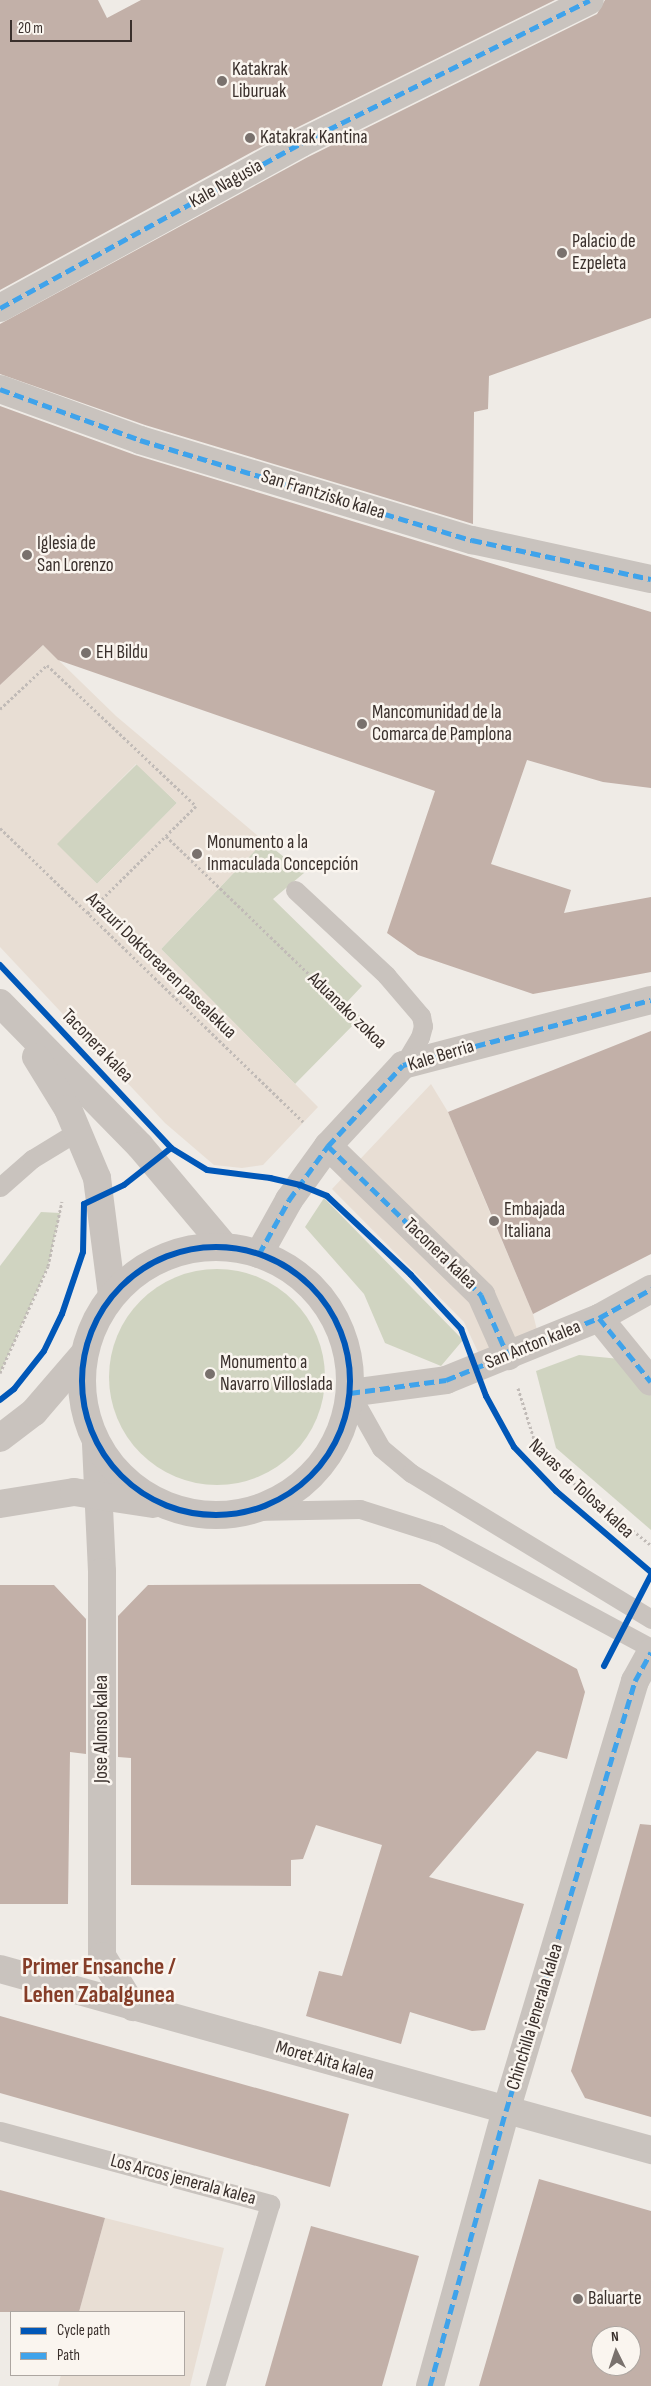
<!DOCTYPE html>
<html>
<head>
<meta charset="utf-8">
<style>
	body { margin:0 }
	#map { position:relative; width:651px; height:2386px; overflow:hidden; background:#efebe6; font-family:"Sofia Sans Condensed",sans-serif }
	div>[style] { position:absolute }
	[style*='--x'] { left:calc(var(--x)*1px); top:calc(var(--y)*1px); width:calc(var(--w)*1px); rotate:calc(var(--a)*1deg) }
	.green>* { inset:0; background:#d0d4c1 }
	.round { border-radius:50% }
	.plaza>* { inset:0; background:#e8ded4 }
	.building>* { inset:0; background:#c2b0a8 }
	.path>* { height:3px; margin-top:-1.5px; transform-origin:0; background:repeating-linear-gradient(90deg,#c1bbb7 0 2.5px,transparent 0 5px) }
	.service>* { height:19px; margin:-9.5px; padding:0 9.5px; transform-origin:9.5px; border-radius:9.5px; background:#c9c3be }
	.pedestrian>* { height:28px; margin:-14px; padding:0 14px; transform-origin:14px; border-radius:14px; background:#c9c3be }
	.minor>* { height:28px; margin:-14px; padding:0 14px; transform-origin:14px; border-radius:14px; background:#c9c3be }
	.tertiary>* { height:28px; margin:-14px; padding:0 14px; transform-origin:14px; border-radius:14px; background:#c9c3be }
	.tertiary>.ring { margin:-14px; padding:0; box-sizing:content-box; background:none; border:28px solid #c9c3be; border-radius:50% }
	.quiet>* { height:5px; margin-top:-2.5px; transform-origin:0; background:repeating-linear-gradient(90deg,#3fa3eb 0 10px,transparent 0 15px) }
	.cycleway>* { height:6px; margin:-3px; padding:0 3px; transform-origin:3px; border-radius:3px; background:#0057b8 }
	.cycleway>.ring { margin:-3px; padding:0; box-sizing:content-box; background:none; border:6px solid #0057b8; border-radius:50% }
	.dots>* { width:14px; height:14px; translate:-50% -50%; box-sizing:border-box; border:2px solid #faf5ef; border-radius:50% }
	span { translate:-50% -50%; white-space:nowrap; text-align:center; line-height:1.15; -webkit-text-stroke:5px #faf5ef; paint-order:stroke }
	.poi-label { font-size:19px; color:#3a302c }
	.left { translate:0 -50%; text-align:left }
	.street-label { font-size:19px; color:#3a302c }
	.district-label { font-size:24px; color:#853d28; font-weight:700 }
	.legend { position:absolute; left:10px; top:2311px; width:175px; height:65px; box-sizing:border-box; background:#faf5ef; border:1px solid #ada6a1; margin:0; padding:6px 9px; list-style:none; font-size:15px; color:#3a302c }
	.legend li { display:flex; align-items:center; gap:10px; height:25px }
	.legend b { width:25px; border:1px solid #ada6a1 }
	.north { position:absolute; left:591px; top:2326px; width:50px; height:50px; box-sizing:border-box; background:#faf5ef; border:1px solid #ada6a1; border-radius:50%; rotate:356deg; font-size:14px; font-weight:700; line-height:20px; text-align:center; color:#3a302c }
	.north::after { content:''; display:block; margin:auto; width:18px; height:22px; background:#79716d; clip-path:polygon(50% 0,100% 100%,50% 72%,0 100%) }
	.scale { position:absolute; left:10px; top:20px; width:122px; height:22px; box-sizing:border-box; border:2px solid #3a302c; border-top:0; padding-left:6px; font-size:15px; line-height:18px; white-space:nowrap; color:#3a302c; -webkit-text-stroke:4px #faf5ef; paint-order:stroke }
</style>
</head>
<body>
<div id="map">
	<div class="green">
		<div style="clip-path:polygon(137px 764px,177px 803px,97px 884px,56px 844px)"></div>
		<div style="clip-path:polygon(264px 841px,304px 873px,273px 899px,362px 986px,346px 1003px,361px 1017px,295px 1084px,161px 949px)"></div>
		<div style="clip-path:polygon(324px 1198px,463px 1340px,441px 1366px,385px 1343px,364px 1294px,305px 1227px)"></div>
		<div style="clip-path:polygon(41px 1212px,60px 1213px,48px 1266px,0 1373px,0 1266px)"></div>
		<div class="round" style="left:109px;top:1269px;width:216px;height:216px"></div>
		<div style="clip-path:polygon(579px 1355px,620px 1359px,651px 1396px,651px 1530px,556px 1448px,536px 1371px)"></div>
	</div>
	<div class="plaza">
		<div style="clip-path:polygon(evenodd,43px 645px,116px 716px,264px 841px,161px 949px,318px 1107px,263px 1165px,242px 1168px,214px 1165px,165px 1123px,0 947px,0 685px,43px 645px,136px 764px,177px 803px,97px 884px,57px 844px,136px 764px)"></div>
		<div style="clip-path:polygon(431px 1084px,448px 1112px,488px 1208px,533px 1314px,540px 1342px,484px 1365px,464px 1322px,332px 1189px)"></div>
		<div style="clip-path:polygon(105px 2218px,224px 2248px,190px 2386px,58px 2386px,61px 2375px,184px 2375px,184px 2312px,79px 2312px)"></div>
	</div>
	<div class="building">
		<div style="clip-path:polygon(0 0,98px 0,107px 18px,141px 0,555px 0,294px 129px,0 290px)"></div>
		<div style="clip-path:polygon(605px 0,651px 0,651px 318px,489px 376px,488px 409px,474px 412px,473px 524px,145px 425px,0 374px,0 324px,308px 157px,597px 14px)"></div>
		<div style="clip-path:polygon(0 406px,135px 455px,651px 612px,651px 788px,603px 782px,527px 760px,491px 864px,571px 890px,564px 913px,651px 897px,651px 972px,533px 994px,418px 955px,387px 933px,435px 791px,58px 660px,43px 645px,0 685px)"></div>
		<div style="clip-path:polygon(651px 1031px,651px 1254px,533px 1314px,448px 1112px)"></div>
		<div style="clip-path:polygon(420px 1584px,577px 1669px,585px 1692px,567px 1759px,537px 1751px,429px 1877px,524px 1904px,485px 2030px,472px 2031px,410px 2012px,401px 2044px,306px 2016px,319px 1971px,342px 1976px,382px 1845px,316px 1825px,303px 1859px,291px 1860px,291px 1886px,131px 1885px,131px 1758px,118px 1757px,118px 1616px,148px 1585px)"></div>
		<div style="clip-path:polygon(0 1585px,54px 1585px,86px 1619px,86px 1754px,70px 1752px,68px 1904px,0 1904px)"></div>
		<div style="clip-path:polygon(640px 1824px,651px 1825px,651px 2117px,585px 2098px,571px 2071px)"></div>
		<div style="clip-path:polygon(0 2016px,349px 2114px,330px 2187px,0 2093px)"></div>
		<div style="clip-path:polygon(evenodd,539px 2179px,651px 2211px,651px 2386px,479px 2386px,539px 2179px,601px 2336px,631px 2336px,631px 2366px,601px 2366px,601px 2336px)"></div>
		<div style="clip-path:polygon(0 2190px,105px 2218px,79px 2312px,0 2312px)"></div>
		<div style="clip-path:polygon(311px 2226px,419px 2256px,382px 2386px,265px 2386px)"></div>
	</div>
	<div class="path">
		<div style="--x:0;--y:709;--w:64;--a:-43.1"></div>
		<div style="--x:47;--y:665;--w:205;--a:43.4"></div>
		<div style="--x:196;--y:806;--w:153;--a:135.3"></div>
		<div style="--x:0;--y:828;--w:422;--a:44.1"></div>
		<div style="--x:166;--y:836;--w:293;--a:44"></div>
		<div style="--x:0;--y:1373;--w:117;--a:-65.8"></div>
		<div style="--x:48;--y:1266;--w:66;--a:-77.8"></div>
		<div style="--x:518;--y:1388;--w:70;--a:72.6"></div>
		<div style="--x:539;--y:1455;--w:144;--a:38.8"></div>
	</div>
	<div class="service">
		<div style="--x:295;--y:890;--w:125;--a:43"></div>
		<div style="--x:386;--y:975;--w:54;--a:49.5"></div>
		<div style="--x:421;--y:1016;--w:10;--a:79"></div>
		<div style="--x:423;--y:1026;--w:11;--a:105"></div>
		<div style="--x:420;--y:1037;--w:33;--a:121"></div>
		<div style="--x:0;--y:1187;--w:43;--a:-41.2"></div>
		<div style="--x:32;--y:1159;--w:54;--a:-31.3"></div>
		<div style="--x:350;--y:1393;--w:63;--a:60.6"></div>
		<div style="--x:381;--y:1448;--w:39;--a:40"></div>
		<div style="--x:411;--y:1473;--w:281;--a:31.3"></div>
		<div style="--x:253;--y:1511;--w:107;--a:-1.1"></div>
		<div style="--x:360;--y:1509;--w:83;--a:17.6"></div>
		<div style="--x:439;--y:1534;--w:241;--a:28.3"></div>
		<div style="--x:0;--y:2131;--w:280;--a:15.1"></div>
		<div style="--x:270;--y:2204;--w:190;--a:106.8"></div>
	</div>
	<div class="pedestrian">
		<div style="--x:328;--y:1146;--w:214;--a:44.2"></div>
		<div style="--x:481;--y:1295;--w:67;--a:66.1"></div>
		<div style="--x:430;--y:2386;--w:285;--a:-74.6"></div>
		<div style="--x:506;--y:2111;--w:449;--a:-73.3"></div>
		<div style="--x:635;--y:1681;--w:33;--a:-61"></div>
	</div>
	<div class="minor">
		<div style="--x:0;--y:308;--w:343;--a:-28.7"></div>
		<div style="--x:301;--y:143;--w:322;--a:-26.3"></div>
		<div style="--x:0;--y:389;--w:149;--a:20"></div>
		<div style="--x:140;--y:440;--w:347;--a:16.8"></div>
		<div style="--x:472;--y:540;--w:183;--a:12.3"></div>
		<div style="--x:259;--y:1254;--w:62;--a:-60.9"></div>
		<div style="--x:289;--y:1200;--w:67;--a:-54.2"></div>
		<div style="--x:328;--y:1146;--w:110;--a:-47.2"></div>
		<div style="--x:403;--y:1065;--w:256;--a:-14.7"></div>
		<div style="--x:599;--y:1318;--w:82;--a:50.9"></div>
		<div style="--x:350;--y:1393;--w:97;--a:-7.7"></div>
		<div style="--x:446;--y:1380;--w:165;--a:-22.1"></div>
		<div style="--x:599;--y:1318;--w:60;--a:-29.1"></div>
		<div style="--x:96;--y:1444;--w:128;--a:87.3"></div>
		<div style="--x:102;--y:1572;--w:384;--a:90"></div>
		<div style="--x:102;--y:1956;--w:60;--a:58.7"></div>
		<div style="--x:0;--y:1969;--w:676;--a:15.54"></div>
	</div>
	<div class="tertiary">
		<div style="--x:0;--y:1003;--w:200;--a:45.6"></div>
		<div style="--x:140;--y:1146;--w:132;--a:49.9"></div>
		<div style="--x:36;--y:1057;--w:61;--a:58.4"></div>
		<div style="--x:68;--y:1109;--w:75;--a:67.2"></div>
		<div style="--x:97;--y:1178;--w:118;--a:82.7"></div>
		<div class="ring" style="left:82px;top:1247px;width:240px;height:240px"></div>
		<div style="--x:0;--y:1438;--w:43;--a:-37.4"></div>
		<div style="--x:34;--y:1412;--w:75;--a:-49.3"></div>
		<div style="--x:0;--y:1504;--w:75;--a:-9.2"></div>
		<div style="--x:74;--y:1492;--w:80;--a:8.6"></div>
	</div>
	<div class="quiet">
		<div style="--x:0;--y:308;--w:343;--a:-28.7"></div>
		<div style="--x:301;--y:143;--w:322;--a:-26.3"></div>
		<div style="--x:0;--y:389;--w:149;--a:20"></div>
		<div style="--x:140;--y:440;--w:347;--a:16.8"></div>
		<div style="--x:472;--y:540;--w:183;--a:12.3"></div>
		<div style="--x:328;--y:1146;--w:214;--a:44.2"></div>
		<div style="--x:481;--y:1295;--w:67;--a:66.1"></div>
		<div style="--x:259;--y:1254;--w:62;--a:-60.9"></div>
		<div style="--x:289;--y:1200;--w:67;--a:-54.2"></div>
		<div style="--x:328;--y:1146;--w:110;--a:-47.2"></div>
		<div style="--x:403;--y:1065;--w:256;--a:-14.7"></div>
		<div style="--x:599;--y:1318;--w:82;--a:50.9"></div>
		<div style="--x:350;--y:1393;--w:97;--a:-7.7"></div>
		<div style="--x:446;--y:1380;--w:165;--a:-22.1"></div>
		<div style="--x:599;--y:1318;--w:60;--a:-29.1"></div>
		<div style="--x:430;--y:2386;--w:285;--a:-74.6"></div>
		<div style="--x:506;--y:2111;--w:449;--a:-73.3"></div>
		<div style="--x:635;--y:1681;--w:33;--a:-61"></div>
	</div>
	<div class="cycleway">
		<div style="--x:0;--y:965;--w:250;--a:46.9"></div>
		<div style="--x:171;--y:1148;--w:42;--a:31.4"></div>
		<div style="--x:207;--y:1170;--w:64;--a:7.2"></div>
		<div style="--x:270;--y:1178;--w:31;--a:13"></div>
		<div style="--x:300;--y:1185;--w:29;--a:22"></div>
		<div style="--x:327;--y:1196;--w:115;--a:43.2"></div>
		<div style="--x:411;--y:1275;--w:74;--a:47.2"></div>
		<div style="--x:461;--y:1329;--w:72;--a:69.5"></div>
		<div style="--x:486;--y:1396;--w:58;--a:61.2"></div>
		<div style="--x:514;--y:1447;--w:61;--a:46.3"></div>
		<div style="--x:556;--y:1491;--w:125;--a:40.5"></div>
		<div class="ring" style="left:82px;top:1247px;width:262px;height:262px"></div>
		<div style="--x:0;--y:1400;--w:18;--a:-38"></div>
		<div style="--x:14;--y:1389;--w:48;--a:-51.7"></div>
		<div style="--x:44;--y:1351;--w:41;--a:-64.1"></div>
		<div style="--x:62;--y:1314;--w:65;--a:-71.3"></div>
		<div style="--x:83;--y:1252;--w:48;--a:-88.8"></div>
		<div style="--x:84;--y:1204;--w:44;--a:-25.4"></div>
		<div style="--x:124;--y:1185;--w:60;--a:-38.2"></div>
		<div style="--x:604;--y:1666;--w:102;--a:-62.7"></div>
	</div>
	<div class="dots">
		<div style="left:222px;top:81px;background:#79716d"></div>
		<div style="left:250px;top:138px;background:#79716d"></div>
		<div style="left:562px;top:253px;background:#79716d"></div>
		<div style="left:27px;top:555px;background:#79716d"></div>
		<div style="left:86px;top:653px;background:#79716d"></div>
		<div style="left:362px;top:724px;background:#79716d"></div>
		<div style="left:197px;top:854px;background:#79716d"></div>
		<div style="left:494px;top:1221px;background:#79716d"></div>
		<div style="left:210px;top:1374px;background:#79716d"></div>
		<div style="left:578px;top:2299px;background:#79716d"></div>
	</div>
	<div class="poi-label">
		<span class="left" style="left:232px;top:81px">Katakrak<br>Liburuak</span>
		<span class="left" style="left:260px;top:138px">Katakrak Kantina</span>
		<span class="left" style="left:572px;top:253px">Palacio de<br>Ezpeleta</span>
		<span class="left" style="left:37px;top:555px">Iglesia de<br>San Lorenzo</span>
		<span class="left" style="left:96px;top:653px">EH Bildu</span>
		<span class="left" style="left:372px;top:724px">Mancomunidad de la<br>Comarca de Pamplona</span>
		<span class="left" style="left:207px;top:854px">Monumento a la<br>Inmaculada Concepción</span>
		<span class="left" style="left:504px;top:1221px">Embajada<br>Italiana</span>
		<span class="left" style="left:220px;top:1374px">Monumento a<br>Navarro Villoslada</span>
		<span class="left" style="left:588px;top:2299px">Baluarte</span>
	</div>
	<div class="street-label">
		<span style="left:226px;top:184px;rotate:-29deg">Kale Nagusia</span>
		<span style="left:323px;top:495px;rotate:17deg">San Frantzisko kalea</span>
		<span style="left:161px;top:966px;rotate:44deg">Arazuri Doktorearen pasealekua</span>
		<span style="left:347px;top:1011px;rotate:44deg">Aduanako zokoa</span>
		<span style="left:97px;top:1046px;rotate:46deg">Taconera kalea</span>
		<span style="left:441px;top:1056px;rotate:-17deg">Kale Berria</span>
		<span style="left:440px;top:1254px;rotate:44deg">Taconera kalea</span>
		<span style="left:533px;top:1345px;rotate:-22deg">San Anton kalea</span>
		<span style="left:581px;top:1489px;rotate:43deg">Navas de Tolosa kalea</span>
		<span style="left:102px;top:1729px;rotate:-90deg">Jose Alonso kalea</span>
		<span style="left:535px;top:2017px;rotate:-73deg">Chinchilla jenerala kalea</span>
		<span style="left:325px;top:2061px;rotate:16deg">Moret Aita kalea</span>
		<span style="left:183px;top:2180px;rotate:15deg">Los Arcos jenerala kalea</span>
	</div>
	<div class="district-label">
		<span style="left:99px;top:1981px">Primer Ensanche /<br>Lehen Zabalgunea</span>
	</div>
	<ul class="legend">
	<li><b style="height:6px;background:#0057b8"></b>Cycle path</li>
	<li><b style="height:6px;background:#3fa3eb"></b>Path</li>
	</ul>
	<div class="north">N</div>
	<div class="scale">20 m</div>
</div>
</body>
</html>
